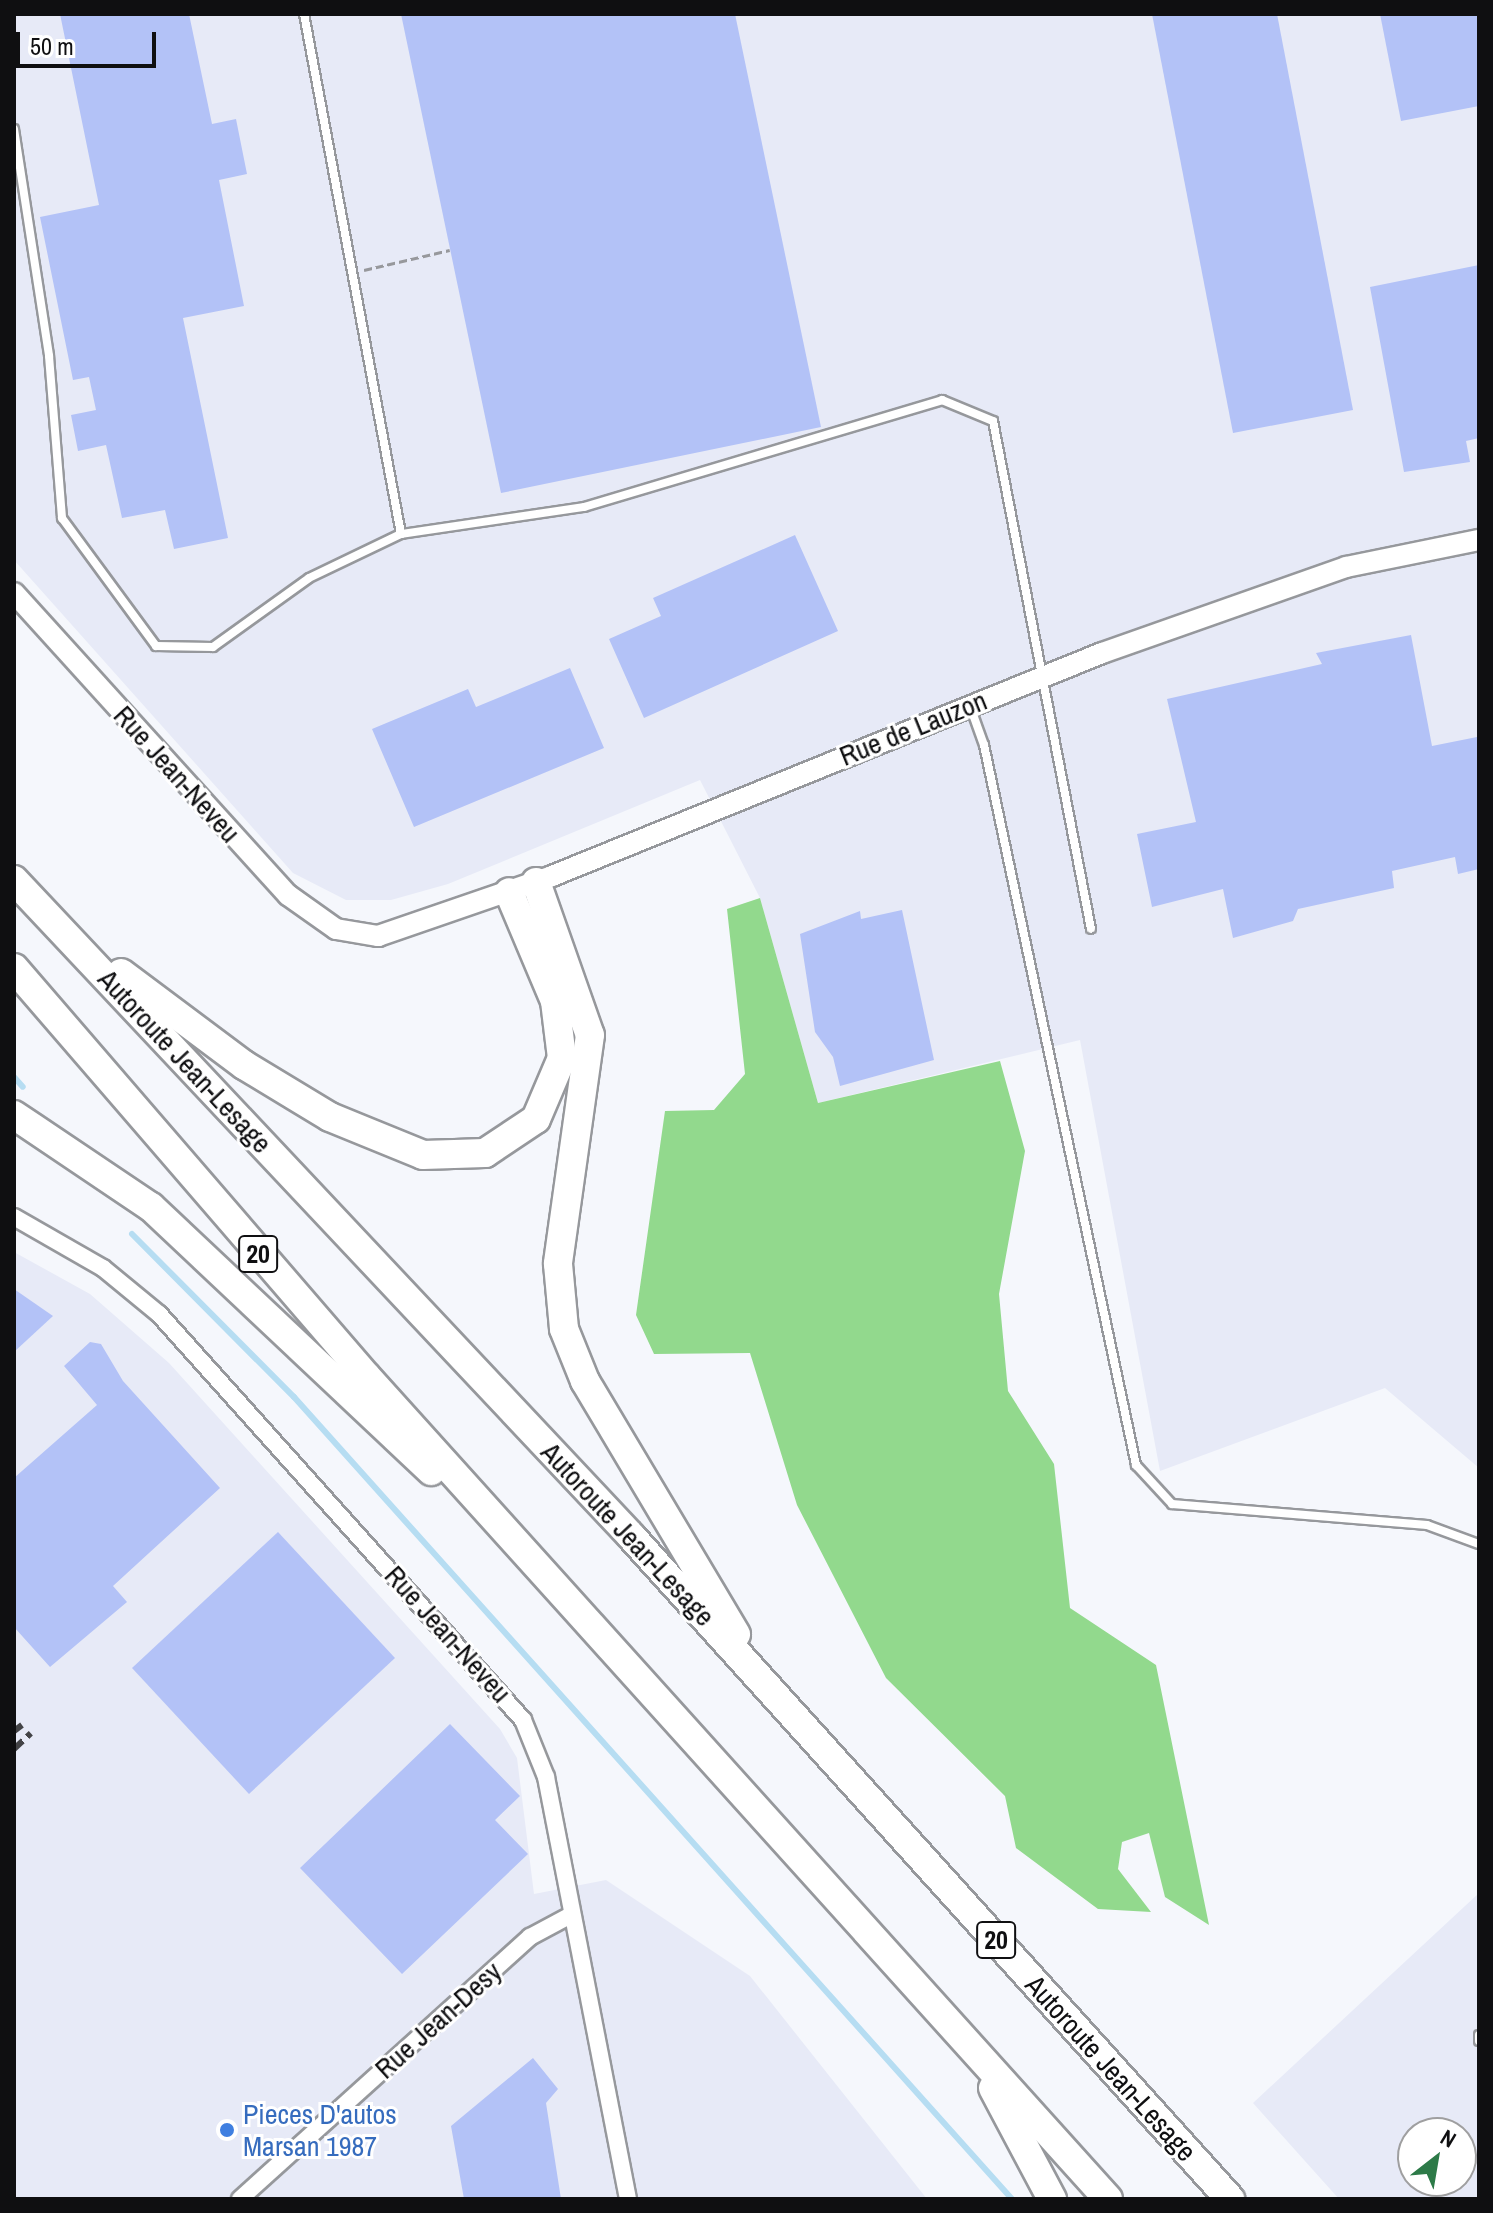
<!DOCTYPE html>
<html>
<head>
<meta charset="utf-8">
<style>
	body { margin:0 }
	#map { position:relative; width:1493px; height:2213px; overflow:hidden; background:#f5f7fc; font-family:"Archivo Narrow",sans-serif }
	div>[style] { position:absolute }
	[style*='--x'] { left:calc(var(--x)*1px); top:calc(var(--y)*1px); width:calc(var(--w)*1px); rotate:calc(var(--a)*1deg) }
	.built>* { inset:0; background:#e7eaf7 }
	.forest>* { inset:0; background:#92d98d }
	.stream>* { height:6px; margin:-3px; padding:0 3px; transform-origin:3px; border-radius:3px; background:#b6ddf2 }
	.building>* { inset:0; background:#b3c2f7 }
	.path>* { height:3px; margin-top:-1.5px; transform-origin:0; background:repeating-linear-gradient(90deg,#97989c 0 8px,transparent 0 12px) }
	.roads { filter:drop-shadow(2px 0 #96989c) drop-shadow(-2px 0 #96989c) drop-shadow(0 2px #96989c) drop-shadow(0 -2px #96989c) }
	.service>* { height:8px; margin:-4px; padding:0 4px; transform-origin:4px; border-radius:4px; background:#fff }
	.minor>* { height:16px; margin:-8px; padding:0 8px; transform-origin:8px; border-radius:8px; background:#fff }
	.tertiary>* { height:20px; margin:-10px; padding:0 10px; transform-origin:10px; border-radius:10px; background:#fff }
	.motorway>* { height:28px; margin:-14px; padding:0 14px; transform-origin:14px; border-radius:14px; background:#fff }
	.rail>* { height:6px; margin-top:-3px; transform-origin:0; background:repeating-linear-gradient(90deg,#434346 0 12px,transparent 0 18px) }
	.dots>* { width:22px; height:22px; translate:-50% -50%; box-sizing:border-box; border:4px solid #fff; border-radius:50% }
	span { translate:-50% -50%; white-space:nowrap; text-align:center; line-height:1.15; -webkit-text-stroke:6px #fff; paint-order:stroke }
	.shield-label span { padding:2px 6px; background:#fff; border:2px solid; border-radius:6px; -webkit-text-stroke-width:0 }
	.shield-label { font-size:26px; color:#0f0f11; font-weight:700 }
	.street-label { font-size:28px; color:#0f0f11 }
	.shop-label { font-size:28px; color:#366cbe }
	.left { translate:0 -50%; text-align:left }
	.frame { position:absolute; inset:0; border:16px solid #0f0f11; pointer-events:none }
	.north { position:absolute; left:1397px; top:2117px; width:80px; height:80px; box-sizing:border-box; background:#fff; border:2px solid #9f9fa0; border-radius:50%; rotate:31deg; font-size:22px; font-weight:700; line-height:32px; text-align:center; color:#0f0f11 }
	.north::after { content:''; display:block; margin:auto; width:28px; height:36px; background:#2d7a48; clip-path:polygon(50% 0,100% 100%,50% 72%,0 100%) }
	.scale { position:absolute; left:16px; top:32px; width:140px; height:36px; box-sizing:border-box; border:4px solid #0f0f11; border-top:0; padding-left:10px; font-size:24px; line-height:28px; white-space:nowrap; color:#0f0f11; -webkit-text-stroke:6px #fff; paint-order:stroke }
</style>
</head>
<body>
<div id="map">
	<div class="built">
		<div style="clip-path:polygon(14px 14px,1479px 14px,1479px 1468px,1385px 1388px,1160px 1471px,1080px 1040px,818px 1103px,760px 898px,700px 780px,448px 884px,391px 900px,346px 900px,293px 873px,14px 560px)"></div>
		<div style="clip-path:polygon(14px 1252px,90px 1294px,169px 1363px,500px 1729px,517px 1758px,534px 1894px,606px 1880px,750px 1976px,927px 2199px,14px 2199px)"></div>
		<div style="clip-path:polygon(evenodd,1479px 1893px,1479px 2199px,1339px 2199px,1253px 2103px,1479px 1893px,1413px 2133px,1461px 2133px,1461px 2181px,1413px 2181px,1413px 2133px)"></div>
	</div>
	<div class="forest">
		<div style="clip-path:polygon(760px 898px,818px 1103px,1000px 1061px,1025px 1151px,999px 1294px,1008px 1391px,1054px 1464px,1070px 1608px,1156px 1665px,1209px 1925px,1165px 1897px,1149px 1833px,1122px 1842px,1118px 1869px,1151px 1912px,1098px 1909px,1016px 1848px,1005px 1796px,886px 1678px,797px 1505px,750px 1353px,654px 1354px,636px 1315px,665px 1111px,714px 1110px,745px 1074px,727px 909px)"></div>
	</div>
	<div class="stream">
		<div style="--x:14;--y:1077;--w:13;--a:48"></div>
		<div style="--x:132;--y:1234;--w:230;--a:45.2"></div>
		<div style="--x:294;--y:1397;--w:1076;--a:48.16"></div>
	</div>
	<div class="building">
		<div style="clip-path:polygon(60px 14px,189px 14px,212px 124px,236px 119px,247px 174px,219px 180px,244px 306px,183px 318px,228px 538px,174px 549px,165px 510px,122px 518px,106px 445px,78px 451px,71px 415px,96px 410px,89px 377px,73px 380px,40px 217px,99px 205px)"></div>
		<div style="clip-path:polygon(401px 14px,735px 14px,821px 427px,501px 493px)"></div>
		<div style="clip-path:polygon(1152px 14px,1277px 14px,1353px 410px,1233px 433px)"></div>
		<div style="clip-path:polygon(1380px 14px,1479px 14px,1479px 106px,1401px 121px)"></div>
		<div style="clip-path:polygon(1479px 265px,1479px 438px,1466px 441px,1470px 462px,1404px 472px,1370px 287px)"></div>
		<div style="clip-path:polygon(795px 535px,838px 631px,644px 718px,609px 639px,661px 616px,653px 598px)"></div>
		<div style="clip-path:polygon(1411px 635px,1432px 746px,1477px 737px,1479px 869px,1458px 874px,1455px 857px,1392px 871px,1394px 888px,1298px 909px,1293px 921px,1233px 938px,1223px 889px,1152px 907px,1137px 834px,1196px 822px,1167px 699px,1322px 664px,1316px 653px)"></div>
		<div style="clip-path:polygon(570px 668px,604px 748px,414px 827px,372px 729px,468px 689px,476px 707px)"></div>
		<div style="clip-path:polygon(902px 910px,934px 1060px,840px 1086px,833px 1057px,815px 1032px,800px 934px,860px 911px,861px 919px)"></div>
		<div style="clip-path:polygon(14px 1289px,53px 1316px,14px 1352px)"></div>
		<div style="clip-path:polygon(90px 1342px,101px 1344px,123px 1381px,220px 1488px,113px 1586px,127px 1602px,50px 1667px,14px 1627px,14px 1478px,97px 1405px,64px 1366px)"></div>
		<div style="clip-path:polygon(278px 1532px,395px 1658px,249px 1794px,132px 1668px)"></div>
		<div style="clip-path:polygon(450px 1724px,520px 1796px,495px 1820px,528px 1854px,402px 1974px,300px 1868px)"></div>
		<div style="clip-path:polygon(533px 2058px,558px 2089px,546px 2103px,561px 2199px,464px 2199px,451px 2126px)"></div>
	</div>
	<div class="path">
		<div style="--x:364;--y:270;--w:88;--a:-13.1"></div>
	</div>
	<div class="roads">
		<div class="service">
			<div style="--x:304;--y:14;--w:529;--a:79.43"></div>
			<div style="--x:14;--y:129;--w:230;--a:81.2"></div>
			<div style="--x:49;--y:356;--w:163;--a:85.4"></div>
			<div style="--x:62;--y:518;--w:159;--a:53.7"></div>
			<div style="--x:156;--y:646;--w:57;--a:1"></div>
			<div style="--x:213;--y:647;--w:118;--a:-35.7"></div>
			<div style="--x:309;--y:578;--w:102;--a:-25.6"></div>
			<div style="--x:401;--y:534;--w:185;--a:-8.4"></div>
			<div style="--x:584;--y:507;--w:374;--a:-16.6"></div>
			<div style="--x:942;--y:400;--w:55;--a:22.4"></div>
			<div style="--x:993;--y:421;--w:517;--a:79.08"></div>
			<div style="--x:970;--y:706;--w:41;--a:70.3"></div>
			<div style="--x:984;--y:745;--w:736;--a:78.08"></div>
			<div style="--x:1136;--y:1465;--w:53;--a:47.3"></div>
			<div style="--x:1172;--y:1504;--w:256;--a:4.7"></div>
			<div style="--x:1427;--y:1525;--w:55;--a:20.1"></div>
			<div style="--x:1479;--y:2035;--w:6;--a:90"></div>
		</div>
		<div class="minor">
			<div style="--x:14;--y:1217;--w:103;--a:29.8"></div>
			<div style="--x:103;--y:1268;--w:72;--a:39.4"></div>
			<div style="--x:159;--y:1314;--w:545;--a:48.12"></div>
			<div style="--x:523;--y:1720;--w:61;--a:68"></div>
			<div style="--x:546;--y:1777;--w:430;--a:79"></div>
			<div style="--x:240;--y:2199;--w:391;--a:-42.1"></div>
			<div style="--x:530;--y:1937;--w:47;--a:-28.2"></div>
		</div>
		<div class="tertiary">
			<div style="--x:14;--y:593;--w:408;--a:47.8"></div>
			<div style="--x:288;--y:895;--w:59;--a:35.3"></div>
			<div style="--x:336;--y:929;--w:43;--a:9.5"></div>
			<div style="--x:378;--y:936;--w:184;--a:-19"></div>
			<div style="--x:552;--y:876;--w:593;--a:-22.07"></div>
			<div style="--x:1102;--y:653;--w:259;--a:-19.4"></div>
			<div style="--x:1346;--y:567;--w:136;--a:-11.5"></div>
		</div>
		<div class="motorway">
			<div style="--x:14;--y:880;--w:901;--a:46.75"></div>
			<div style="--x:631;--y:1536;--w:894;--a:47.9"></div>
			<div style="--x:536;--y:882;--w:162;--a:70.6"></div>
			<div style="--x:590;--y:1035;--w:231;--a:98"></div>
			<div style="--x:558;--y:1264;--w:65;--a:84.7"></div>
			<div style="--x:564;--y:1329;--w:56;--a:68"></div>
			<div style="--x:585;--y:1381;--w:295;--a:59.2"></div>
			<div style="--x:14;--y:968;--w:539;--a:49.21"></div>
			<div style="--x:366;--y:1376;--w:1108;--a:47.96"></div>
			<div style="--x:121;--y:973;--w:154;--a:36.8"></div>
			<div style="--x:244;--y:1065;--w:100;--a:31.2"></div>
			<div style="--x:330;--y:1117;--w:100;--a:22.2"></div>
			<div style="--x:423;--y:1155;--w:62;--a:-1.8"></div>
			<div style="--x:485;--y:1153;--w:61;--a:-33.7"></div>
			<div style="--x:536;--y:1119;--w:66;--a:-66.9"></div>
			<div style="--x:562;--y:1058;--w:57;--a:-97"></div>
			<div style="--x:555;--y:1001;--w:118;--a:-112.9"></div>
			<div style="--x:14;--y:1115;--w:165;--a:33.9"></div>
			<div style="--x:151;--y:1207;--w:385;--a:43.3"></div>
			<div style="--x:993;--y:2088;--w:126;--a:62"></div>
		</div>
	</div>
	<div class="rail">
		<div style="--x:14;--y:1731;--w:10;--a:-37"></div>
		<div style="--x:14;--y:1749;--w:23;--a:-43"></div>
	</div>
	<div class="dots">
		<div style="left:227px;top:2130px;background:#3f7fe0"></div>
	</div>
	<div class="shield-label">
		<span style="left:258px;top:1254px">20</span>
		<span style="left:996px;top:1940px">20</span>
	</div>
	<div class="street-label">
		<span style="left:913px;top:728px;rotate:-22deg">Rue de Lauzon</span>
		<span style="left:177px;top:774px;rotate:48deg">Rue Jean-Neveu</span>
		<span style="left:185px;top:1061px;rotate:47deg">Autoroute Jean-Lesage</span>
		<span style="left:628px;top:1534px;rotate:47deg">Autoroute Jean-Lesage</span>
		<span style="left:448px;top:1634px;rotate:48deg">Rue Jean-Neveu</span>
		<span style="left:438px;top:2020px;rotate:-42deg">Rue Jean-Desy</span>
		<span style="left:1111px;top:2068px;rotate:48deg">Autoroute Jean-Lesage</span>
	</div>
	<div class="shop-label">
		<span class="left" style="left:243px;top:2130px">Pieces D'autos<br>Marsan 1987</span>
	</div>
	<div class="frame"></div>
	<div class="north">N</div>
	<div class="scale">50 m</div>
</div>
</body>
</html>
